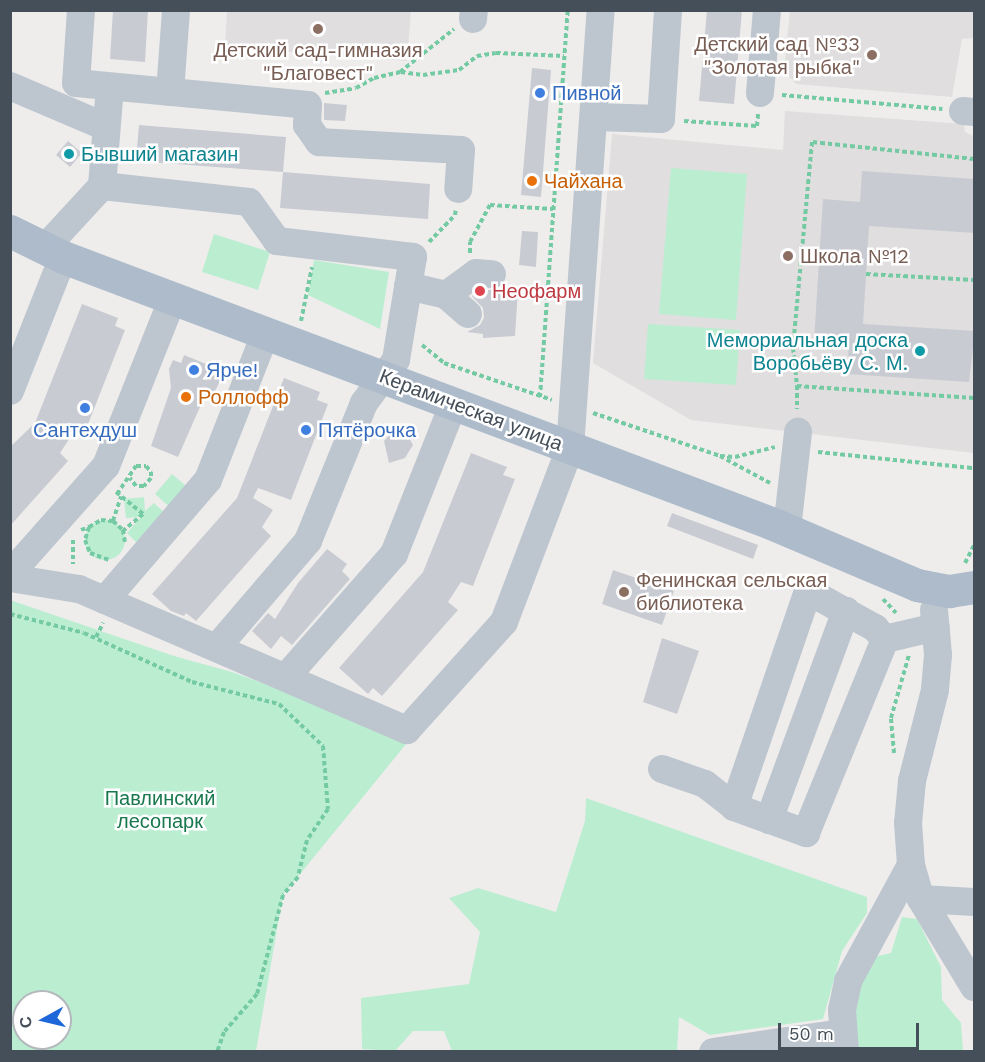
<!DOCTYPE html>
<html>
<head>
<meta charset="utf-8">
<style>
	body { margin:0 }
	#map { position:relative; width:985px; height:1062px; overflow:hidden; background:#efedec; font-family:"Work Sans",sans-serif }
	div>[style] { position:absolute }
	[style*='--x'] { left:calc(var(--x)*1px); top:calc(var(--y)*1px); width:calc(var(--w)*1px); rotate:calc(var(--a)*1deg) }
	.education>* { inset:0; background:#e0dede }
	.green>* { inset:0; background:#bbedd1 }
	.round { border-radius:50% }
	.building>* { inset:0; background:#c9cbd2 }
	.path>* { height:4px; margin-top:-2px; transform-origin:0; background:repeating-linear-gradient(90deg,#74caa3 0 4.5px,transparent 0 7.5px) }
	.minor>* { height:28px; margin:-14px; padding:0 14px; transform-origin:14px; border-radius:14px; background:#bdc6cf }
	.major>* { height:33px; margin:-16.5px; padding:0 16.5px; transform-origin:16.5px; border-radius:16.5px; background:#adbbcb }
	.dots>* { width:16px; height:16px; translate:-50% -50%; box-sizing:border-box; border:3px solid #fff; border-radius:50% }
	span { translate:-50% -50%; white-space:nowrap; text-align:center; line-height:1.15; -webkit-text-stroke:5px #fff; paint-order:stroke }
	.education-label { font-size:20px; color:#785e54 }
	.right { translate:-100% -50%; text-align:right }
	.left { translate:0 -50%; text-align:left }
	.shop-label { font-size:20px; color:#366cbe }
	.culture-label { font-size:20px; color:#0d838f }
	.food-label { font-size:20px; color:#c56008 }
	.health-label { font-size:20px; color:#be3a42 }
	.street-label { font-size:20px; color:#454f59 }
	.park-label { font-size:20px; color:#19784d }
	.frame { position:absolute; inset:0; border:12px solid #454f59; pointer-events:none }
	.north { position:absolute; left:12px; top:990px; width:60px; height:60px; box-sizing:border-box; background:#fff; border:2px solid #b5b9bd; border-radius:50%; rotate:262deg; font-size:16px; font-weight:700; line-height:24px; text-align:center; color:#454f59 }
	.north::after { content:''; display:block; margin:auto; width:21px; height:27px; background:#1d67d9; clip-path:polygon(50% 0,100% 100%,50% 72%,0 100%) }
	.scale { position:absolute; left:778px; top:1023px; width:141px; height:27px; box-sizing:border-box; border:3px solid #454f59; border-top:0; padding-left:8px; font-size:18px; line-height:21px; white-space:nowrap; color:#454f59; -webkit-text-stroke:4px #fff; paint-order:stroke }
</style>
</head>
<body>
<div id="map">
	<div class="education">
		<div style="clip-path:polygon(227px 11px,411px 11px,407px 61px,225px 47px)"></div>
		<div style="clip-path:polygon(790px 11px,974px 11px,974px 38px,962px 39px,952px 97px,796px 84px,784px 71px)"></div>
		<div style="clip-path:polygon(785px 111px,964px 124px,965px 132px,974px 136px,974px 453px,691px 420px,593px 363px,612px 134px,783px 150px)"></div>
	</div>
	<div class="green">
		<div style="clip-path:polygon(671px 168px,747px 174px,736px 320px,659px 314px)"></div>
		<div style="clip-path:polygon(214px 234px,270px 252px,258px 290px,202px 272px)"></div>
		<div style="clip-path:polygon(314px 260px,389px 272px,380px 329px,308px 295px)"></div>
		<div style="clip-path:polygon(648px 324px,740px 330px,736px 385px,644px 379px)"></div>
		<div style="clip-path:polygon(172px 474px,192px 491px,174px 511px,155px 494px)"></div>
		<div style="clip-path:polygon(144px 497px,145px 511px,154px 503px,166px 514px,138px 544px,127px 533px,141px 517px,126px 518px,124px 499px)"></div>
		<div class="round" style="left:85px;top:520px;width:40px;height:40px"></div>
		<div style="clip-path:polygon(evenodd,10px 600px,174px 656px,232px 672px,411px 738px,283px 895px,256px 1051px,11px 1051px,10px 600px,24px 1002px,60px 1002px,60px 1038px,24px 1038px,24px 1002px)"></div>
		<div style="clip-path:polygon(586px 798px,867px 897px,867px 913px,842px 951px,823px 1019px,710px 1035px,679px 1017px,677px 1051px,452px 1051px,444px 1031px,413px 1031px,395px 1051px,362px 1049px,361px 998px,469px 984px,480px 932px,449px 898px,478px 888px,556px 912px,585px 821px)"></div>
		<div style="clip-path:polygon(902px 917px,917px 919px,941px 967px,942px 1000px,961px 1023px,963px 1051px,851px 1052px,854px 990px,873px 957px,891px 953px)"></div>
	</div>
	<div class="building">
		<div style="clip-path:polygon(113px 10px,148px 10px,145px 62px,110px 59px)"></div>
		<div style="clip-path:polygon(707px 10px,742px 10px,734px 104px,699px 101px)"></div>
		<div style="clip-path:polygon(532px 68px,551px 70px,541px 197px,521px 195px)"></div>
		<div style="clip-path:polygon(324px 103px,347px 105px,345px 121px,324px 120px)"></div>
		<div style="clip-path:polygon(139px 125px,286px 137px,283px 172px,136px 161px)"></div>
		<div style="clip-path:polygon(68px 141px,82px 153px,70px 167px,56px 155px)"></div>
		<div style="clip-path:polygon(862px 171px,975px 179px,975px 233px,869px 226px,863px 324px,975px 331px,969px 382px,847px 374px,849px 344px,814px 341px,823px 199px,860px 202px)"></div>
		<div style="clip-path:polygon(283px 172px,430px 184px,428px 219px,280px 208px)"></div>
		<div style="clip-path:polygon(522px 231px,538px 232px,536px 267px,519px 265px)"></div>
		<div style="clip-path:polygon(481px 290px,518px 290px,515px 336px,483px 338px,483px 334px,467px 332px,480px 325px,484px 318px,483px 308px,472px 296px)"></div>
		<div style="clip-path:polygon(82px 304px,118px 318px,115px 326px,125px 330px,83px 437px,73px 433px,60px 453px,68px 461px,10px 526px,10px 447px,35px 423px)"></div>
		<div style="clip-path:polygon(184px 355px,216px 368px,212px 375px,221px 379px,214px 393px,203px 400px,178px 457px,151px 446px,171px 388px,169px 369px,173px 360px,181px 363px)"></div>
		<div style="clip-path:polygon(284px 378px,320px 392px,317px 400px,328px 404px,291px 500px,258px 488px,253px 498px,273px 510px,262px 527px,271px 536px,196px 621px,186px 613px,184px 616px,171px 611px,152px 594px,237px 498px)"></div>
		<div style="clip-path:polygon(394px 430px,406px 432px,413px 445px,405px 458px,389px 463px,384px 441px)"></div>
		<div style="clip-path:polygon(471px 453px,507px 467px,503px 475px,515px 479px,473px 586px,461px 582px,448px 602px,458px 610px,382px 696px,373px 688px,368px 694px,339px 668px,423px 572px)"></div>
		<div style="clip-path:polygon(672px 513px,758px 545px,753px 559px,667px 526px)"></div>
		<div style="clip-path:polygon(327px 549px,347px 564px,342px 571px,350px 579px,292px 645px,281px 636px,271px 649px,252px 631px,268px 613px,275px 619px,298px 583px)"></div>
		<div style="clip-path:polygon(613px 570px,674px 591px,662px 625px,602px 604px)"></div>
		<div style="clip-path:polygon(662px 638px,699px 651px,677px 714px,643px 702px)"></div>
	</div>
	<div class="path">
		<div style="--x:401;--y:72;--w:22;--a:8"></div>
		<div style="--x:423;--y:75;--w:36;--a:-8"></div>
		<div style="--x:459;--y:70;--w:23;--a:-38"></div>
		<div style="--x:477;--y:56;--w:19;--a:-9"></div>
		<div style="--x:496;--y:53;--w:68;--a:2.5"></div>
		<div style="--x:325;--y:93;--w:31;--a:-9"></div>
		<div style="--x:356;--y:88;--w:21;--a:-29"></div>
		<div style="--x:374;--y:78;--w:27;--a:-13"></div>
		<div style="--x:400;--y:72;--w:69;--a:-38.5"></div>
		<div style="--x:782;--y:95;--w:161;--a:5"></div>
		<div style="--x:684;--y:121;--w:73;--a:3.9"></div>
		<div style="--x:757;--y:126;--w:12;--a:-85"></div>
		<div style="--x:974;--y:159;--w:163;--a:-174"></div>
		<div style="--x:812;--y:142;--w:207;--a:95.3"></div>
		<div style="--x:793;--y:348;--w:38;--a:84"></div>
		<div style="--x:797;--y:386;--w:177;--a:3.9"></div>
		<div style="--x:429;--y:242;--w:37;--a:-46"></div>
		<div style="--x:455;--y:215;--w:6;--a:-81"></div>
		<div style="--x:470;--y:253;--w:11;--a:-90"></div>
		<div style="--x:470;--y:242;--w:42;--a:-61.6"></div>
		<div style="--x:490;--y:205;--w:63;--a:3.6"></div>
		<div style="--x:866;--y:274;--w:108;--a:3.2"></div>
		<div style="--x:301;--y:321;--w:55;--a:-78.5"></div>
		<div style="--x:422;--y:345;--w:28;--a:39"></div>
		<div style="--x:444;--y:363;--w:114;--a:18.9"></div>
		<div style="--x:797;--y:386;--w:23;--a:90"></div>
		<div style="--x:540;--y:397;--w:388;--a:-85.9"></div>
		<div style="--x:593;--y:413;--w:134;--a:18.7"></div>
		<div style="--x:720;--y:456;--w:57;--a:28.4"></div>
		<div style="--x:818;--y:452;--w:157;--a:5.9"></div>
		<div style="--x:720;--y:456;--w:15;--a:4"></div>
		<div style="--x:735;--y:457;--w:41;--a:-14"></div>
		<div style="--x:116;--y:492;--w:35;--a:39"></div>
		<div style="--x:143;--y:514;--w:26;--a:140"></div>
		<div style="--x:117;--y:494;--w:34;--a:-56"></div>
		<div style="--x:136;--y:466;--w:10;--a:0"></div>
		<div style="--x:146;--y:466;--w:8;--a:50"></div>
		<div style="--x:151;--y:472;--w:6;--a:90"></div>
		<div style="--x:151;--y:478;--w:11;--a:131"></div>
		<div style="--x:144;--y:486;--w:8;--a:180"></div>
		<div style="--x:136;--y:486;--w:10;--a:-127"></div>
		<div style="--x:113;--y:521;--w:26;--a:-72"></div>
		<div style="--x:89;--y:527;--w:14;--a:-30"></div>
		<div style="--x:101;--y:520;--w:12;--a:5"></div>
		<div style="--x:113;--y:521;--w:13;--a:42"></div>
		<div style="--x:123;--y:530;--w:12;--a:81"></div>
		<div style="--x:81;--y:530;--w:9;--a:-21"></div>
		<div style="--x:89;--y:527;--w:14;--a:107"></div>
		<div style="--x:85;--y:540;--w:14;--a:69"></div>
		<div style="--x:90;--y:553;--w:20;--a:20"></div>
		<div style="--x:73;--y:540;--w:24;--a:90"></div>
		<div style="--x:965;--y:563;--w:20;--a:-63"></div>
		<div style="--x:883;--y:599;--w:19;--a:47"></div>
		<div style="--x:10;--y:614;--w:76;--a:14.4"></div>
		<div style="--x:84;--y:633;--w:119;--a:24.4"></div>
		<div style="--x:192;--y:682;--w:90;--a:14.2"></div>
		<div style="--x:279;--y:704;--w:61;--a:43.7"></div>
		<div style="--x:323;--y:746;--w:63;--a:85.5"></div>
		<div style="--x:328;--y:809;--w:37;--a:124"></div>
		<div style="--x:307;--y:840;--w:38;--a:104"></div>
		<div style="--x:298;--y:877;--w:23;--a:130"></div>
		<div style="--x:283;--y:895;--w:102;--a:104.7"></div>
		<div style="--x:257;--y:994;--w:50;--a:131"></div>
		<div style="--x:224;--y:1032;--w:21;--a:109"></div>
		<div style="--x:96;--y:637;--w:16;--a:-63"></div>
		<div style="--x:894;--y:753;--w:35;--a:-95"></div>
		<div style="--x:891;--y:718;--w:66;--a:-74.1"></div>
	</div>
	<div class="minor">
		<div style="--x:81;--y:10;--w:73;--a:93.9"></div>
		<div style="--x:76;--y:83;--w:233;--a:5.4"></div>
		<div style="--x:308;--y:105;--w:20;--a:93"></div>
		<div style="--x:307;--y:125;--w:21;--a:55"></div>
		<div style="--x:319;--y:142;--w:142;--a:3.2"></div>
		<div style="--x:461;--y:150;--w:39;--a:94"></div>
		<div style="--x:473;--y:19;--w:9;--a:-84"></div>
		<div style="--x:10;--y:86;--w:104;--a:23.1"></div>
		<div style="--x:170;--y:92;--w:82;--a:-85.8"></div>
		<div style="--x:760;--y:93;--w:83;--a:-85.2"></div>
		<div style="--x:963;--y:111;--w:11;--a:5"></div>
		<div style="--x:594;--y:117;--w:67;--a:1.7"></div>
		<div style="--x:661;--y:119;--w:109;--a:-86.3"></div>
		<div style="--x:102;--y:186;--w:148;--a:6.2"></div>
		<div style="--x:249;--y:202;--w:48;--a:54.3"></div>
		<div style="--x:277;--y:241;--w:137;--a:6.7"></div>
		<div style="--x:413;--y:257;--w:104;--a:99.4"></div>
		<div style="--x:396;--y:360;--w:54;--a:126.7"></div>
		<div style="--x:364;--y:403;--w:149;--a:112.1"></div>
		<div style="--x:308;--y:541;--w:140;--a:130.6"></div>
		<div style="--x:44;--y:249;--w:86;--a:-47.4"></div>
		<div style="--x:102;--y:186;--w:99;--a:-85.4"></div>
		<div style="--x:408;--y:286;--w:39;--a:13"></div>
		<div style="--x:446;--y:295;--w:29;--a:41"></div>
		<div style="--x:446;--y:295;--w:37;--a:-36"></div>
		<div style="--x:476;--y:273;--w:16;--a:4"></div>
		<div style="--x:10;--y:391;--w:144;--a:-68.4"></div>
		<div style="--x:787;--y:529;--w:98;--a:-83.5"></div>
		<div style="--x:10;--y:574;--w:144;--a:-48.4"></div>
		<div style="--x:106;--y:466;--w:181;--a:-68.3"></div>
		<div style="--x:10;--y:578;--w:70;--a:9.1"></div>
		<div style="--x:79;--y:589;--w:357;--a:23.3"></div>
		<div style="--x:407;--y:730;--w:145;--a:-48.1"></div>
		<div style="--x:504;--y:622;--w:186;--a:-69.2"></div>
		<div style="--x:570;--y:448;--w:439;--a:-86"></div>
		<div style="--x:105;--y:600;--w:158;--a:-49.4"></div>
		<div style="--x:208;--y:480;--w:159;--a:-68.6"></div>
		<div style="--x:934;--y:610;--w:45;--a:84.9"></div>
		<div style="--x:938;--y:655;--w:35;--a:95"></div>
		<div style="--x:935;--y:690;--w:94;--a:104.2"></div>
		<div style="--x:912;--y:781;--w:42;--a:95.4"></div>
		<div style="--x:908;--y:823;--w:42;--a:85.9"></div>
		<div style="--x:911;--y:865;--w:35;--a:74"></div>
		<div style="--x:921;--y:899;--w:103;--a:58.9"></div>
		<div style="--x:286;--y:677;--w:164;--a:-48.7"></div>
		<div style="--x:394;--y:554;--w:160;--a:-68.4"></div>
		<div style="--x:662;--y:769;--w:46;--a:19.2"></div>
		<div style="--x:705;--y:784;--w:37;--a:38"></div>
		<div style="--x:734;--y:807;--w:77;--a:19.9"></div>
		<div style="--x:806;--y:833;--w:209;--a:-67.8"></div>
		<div style="--x:885;--y:639;--w:52;--a:-13.2"></div>
		<div style="--x:734;--y:807;--w:228;--a:-71.1"></div>
		<div style="--x:808;--y:591;--w:77;--a:28.9"></div>
		<div style="--x:875;--y:628;--w:15;--a:48"></div>
		<div style="--x:769;--y:820;--w:223;--a:-69.8"></div>
		<div style="--x:921;--y:899;--w:53;--a:3.2"></div>
		<div style="--x:713;--y:1052;--w:130;--a:-8.4"></div>
		<div style="--x:845;--y:1052;--w:42;--a:-94.1"></div>
		<div style="--x:842;--y:1010;--w:30;--a:-78"></div>
		<div style="--x:848;--y:981;--w:132;--a:-61.5"></div>
	</div>
	<div class="major">
		<div style="--x:10;--y:231;--w:59;--a:26.1"></div>
		<div style="--x:63;--y:257;--w:756;--a:20.59"></div>
		<div style="--x:771;--y:523;--w:159;--a:23"></div>
		<div style="--x:917;--y:585;--w:33;--a:11"></div>
		<div style="--x:949;--y:591;--w:25;--a:-9"></div>
	</div>
	<div class="dots">
		<div style="left:318px;top:29px;background:#8d6e63"></div>
		<div style="left:872px;top:55px;background:#8d6e63"></div>
		<div style="left:540px;top:93px;background:#3f7fe0"></div>
		<div style="left:69px;top:154px;background:#0f9aa8"></div>
		<div style="left:532px;top:181px;background:#e8710a"></div>
		<div style="left:788px;top:256px;background:#8d6e63"></div>
		<div style="left:480px;top:291px;background:#e0444e"></div>
		<div style="left:920px;top:351px;background:#0f9aa8"></div>
		<div style="left:194px;top:370px;background:#3f7fe0"></div>
		<div style="left:186px;top:397px;background:#e8710a"></div>
		<div style="left:85px;top:408px;background:#3f7fe0"></div>
		<div style="left:306px;top:430px;background:#3f7fe0"></div>
		<div style="left:624px;top:592px;background:#8d6e63"></div>
	</div>
	<div class="education-label">
		<span class="right" style="left:860px;top:56px">Детский сад №33<br>"Золотая рыбка"</span>
		<span style="left:318px;top:62px">Детский сад-гимназия<br>"Благовест"</span>
		<span class="left" style="left:800px;top:256px">Школа №12</span>
		<span class="left" style="left:636px;top:592px">Фенинская сельская<br>библиотека</span>
	</div>
	<div class="shop-label">
		<span class="left" style="left:552px;top:93px">Пивной</span>
		<span class="left" style="left:206px;top:370px">Ярче!</span>
		<span style="left:85px;top:430px">Сантехдуш</span>
		<span class="left" style="left:318px;top:430px">Пятёрочка</span>
	</div>
	<div class="culture-label">
		<span class="left" style="left:81px;top:154px">Бывший магазин</span>
		<span class="right" style="left:908px;top:352px">Мемориальная доска<br>Воробьёву С. М.</span>
	</div>
	<div class="food-label">
		<span class="left" style="left:544px;top:181px">Чайхана</span>
		<span class="left" style="left:198px;top:397px">Роллофф</span>
	</div>
	<div class="health-label">
		<span class="left" style="left:492px;top:291px">Неофарм</span>
	</div>
	<div class="street-label">
		<span style="left:471px;top:410px;rotate:21deg">Керамическая улица</span>
	</div>
	<div class="park-label">
		<span style="left:160px;top:810px">Павлинский<br>лесопарк</span>
	</div>
	<div class="frame"></div>
	<div class="north">С</div>
	<div class="scale">50 m</div>
</div>
</body>
</html>
